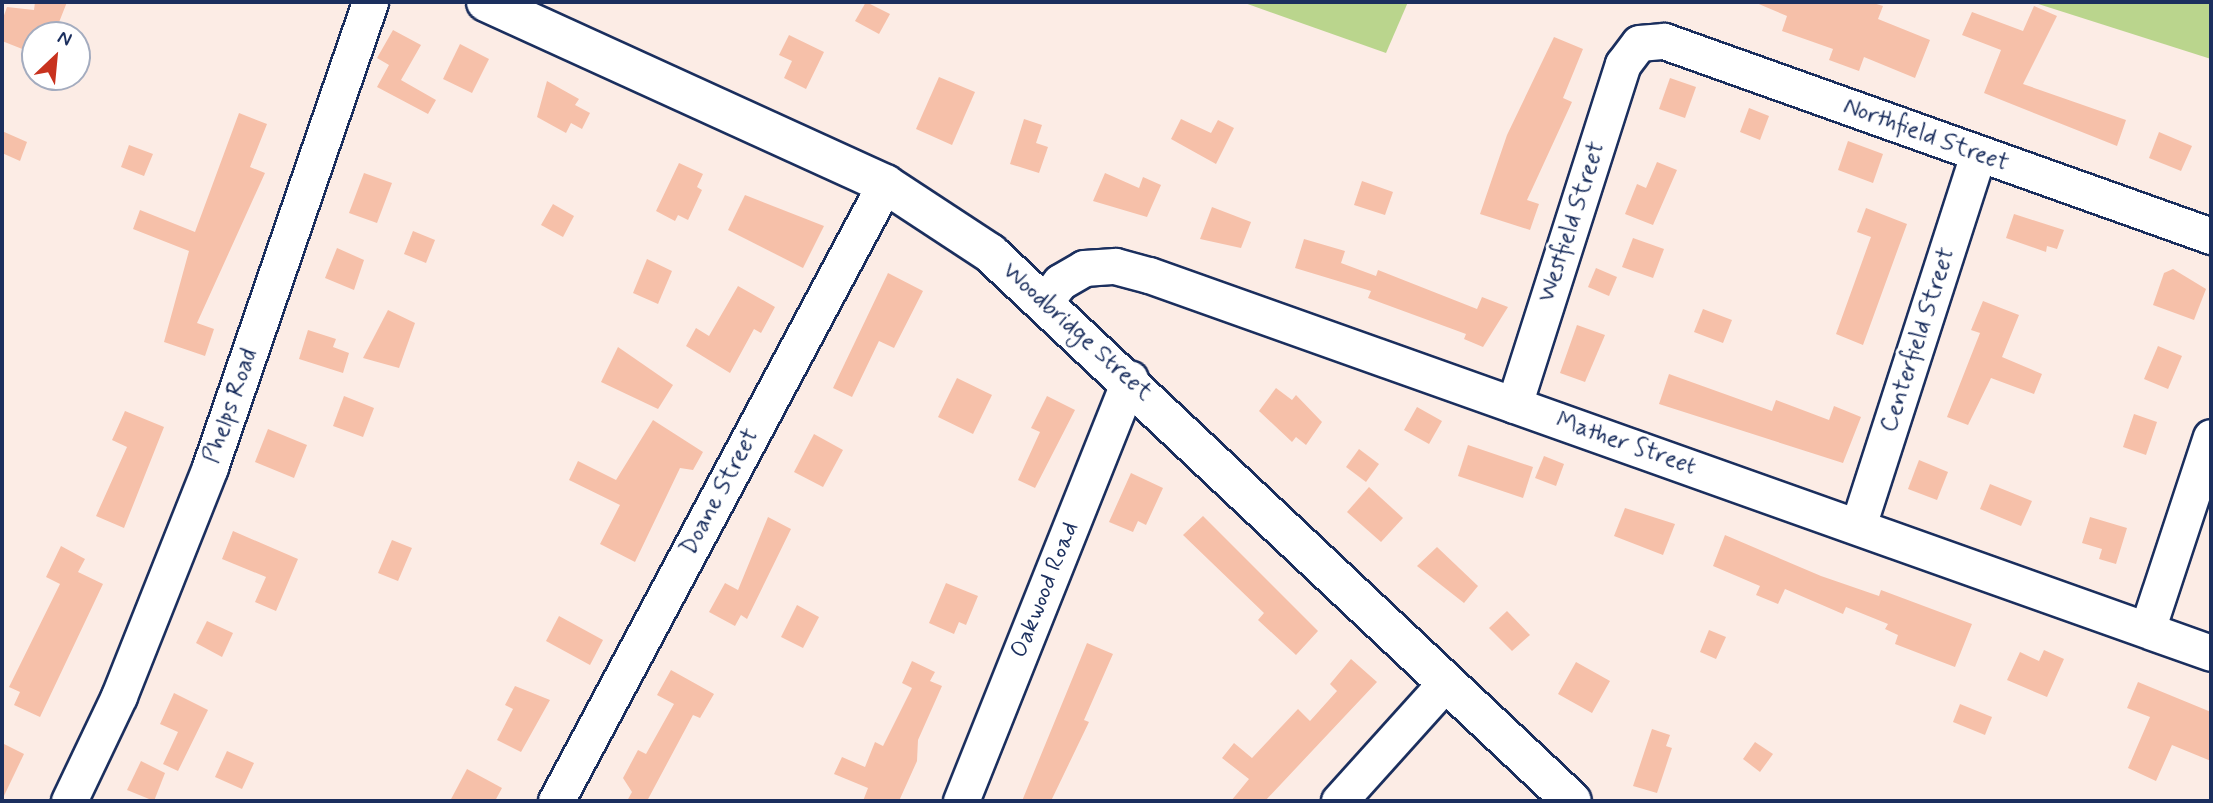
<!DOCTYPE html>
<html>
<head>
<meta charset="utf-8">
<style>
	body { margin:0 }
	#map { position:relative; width:2213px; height:803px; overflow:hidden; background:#fcece5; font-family:Mynerve,sans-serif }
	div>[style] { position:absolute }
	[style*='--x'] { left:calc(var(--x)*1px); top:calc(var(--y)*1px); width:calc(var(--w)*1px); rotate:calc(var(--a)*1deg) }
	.green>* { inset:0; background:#bad58d }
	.building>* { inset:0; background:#f6c0a9 }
	.roads { filter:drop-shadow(2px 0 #1b2f5e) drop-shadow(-2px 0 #1b2f5e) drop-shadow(0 2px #1b2f5e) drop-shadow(0 -2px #1b2f5e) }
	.minor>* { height:35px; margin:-17.5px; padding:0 17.5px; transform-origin:17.5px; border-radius:17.5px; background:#fff }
	.major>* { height:38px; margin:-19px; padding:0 19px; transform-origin:19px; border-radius:19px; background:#fff }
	span { translate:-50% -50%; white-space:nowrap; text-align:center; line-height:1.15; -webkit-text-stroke:6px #fff; paint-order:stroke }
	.street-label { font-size:24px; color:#1b2f5e }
	.frame { position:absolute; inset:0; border:4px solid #1b2f5e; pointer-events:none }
	.north { position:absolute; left:21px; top:21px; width:70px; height:70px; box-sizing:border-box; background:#fff; border:2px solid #a4acbf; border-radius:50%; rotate:26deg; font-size:19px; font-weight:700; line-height:28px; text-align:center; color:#1b2f5e }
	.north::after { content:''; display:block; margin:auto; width:24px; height:32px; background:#c8321e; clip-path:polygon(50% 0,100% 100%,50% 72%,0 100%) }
</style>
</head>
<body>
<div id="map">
	<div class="green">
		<div style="clip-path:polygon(1242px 2px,1408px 2px,1386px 53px)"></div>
		<div style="clip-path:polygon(2032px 2px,2211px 2px,2211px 59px)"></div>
	</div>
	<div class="building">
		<div style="clip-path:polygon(35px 2px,67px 2px,54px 35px,35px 35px,35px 54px,2px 41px,2px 21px,7px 7px,34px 10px)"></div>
		<div style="clip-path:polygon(866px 2px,890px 14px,879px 34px,855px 21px)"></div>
		<div style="clip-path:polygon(1754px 2px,1870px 2px,1883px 6px,1878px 19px,1930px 40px,1915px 78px,1864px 57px,1859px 71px,1829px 60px,1833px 49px,1782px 31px,1787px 16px)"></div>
		<div style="clip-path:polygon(2034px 6px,2057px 16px,2023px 84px,2126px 120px,2117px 146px,1984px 93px,2001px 50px,1962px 35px,1972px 12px,2023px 31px)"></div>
		<div style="clip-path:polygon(393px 30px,421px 45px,401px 80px,436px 100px,428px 114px,377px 87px,389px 65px,377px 58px)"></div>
		<div style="clip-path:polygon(789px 35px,824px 52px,806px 89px,784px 78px,792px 61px,779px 55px)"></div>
		<div style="clip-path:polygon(1554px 37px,1583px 49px,1563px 98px,1572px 102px,1527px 200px,1539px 204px,1530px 230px,1480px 214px,1507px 135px)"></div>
		<div style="clip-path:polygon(460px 44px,489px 59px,472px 93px,443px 79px)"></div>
		<div style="clip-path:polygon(939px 77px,975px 92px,952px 145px,916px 129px)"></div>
		<div style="clip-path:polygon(1670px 78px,1696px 87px,1685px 118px,1659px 109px)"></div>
		<div style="clip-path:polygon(547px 81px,579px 99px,575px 105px,590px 113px,582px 129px,571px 123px,566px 133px,537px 117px)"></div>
		<div style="clip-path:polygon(1749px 108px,1769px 116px,1760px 140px,1740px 132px)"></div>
		<div style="clip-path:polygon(239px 113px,267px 124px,250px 167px,265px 173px,197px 323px,214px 329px,205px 356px,164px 342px,189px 251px,133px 229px,140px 210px,195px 232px)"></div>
		<div style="clip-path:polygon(1024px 119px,1042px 125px,1036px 143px,1048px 147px,1039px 173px,1010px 164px)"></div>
		<div style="clip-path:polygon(1181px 119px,1211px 133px,1218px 120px,1234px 128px,1216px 164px,1171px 139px)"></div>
		<div style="clip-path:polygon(2px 131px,27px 142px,20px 161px,2px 153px)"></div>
		<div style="clip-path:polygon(2159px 132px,2192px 146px,2181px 171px,2149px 158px)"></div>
		<div style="clip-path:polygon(1848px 141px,1883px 154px,1873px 183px,1838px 170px)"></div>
		<div style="clip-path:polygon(129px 145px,153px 154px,144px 176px,121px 167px)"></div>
		<div style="clip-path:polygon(1657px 162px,1677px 170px,1653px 225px,1625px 214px,1637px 184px,1646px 188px)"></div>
		<div style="clip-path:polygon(679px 163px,703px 174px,697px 187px,702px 190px,688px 220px,678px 215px,675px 221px,656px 211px)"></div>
		<div style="clip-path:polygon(364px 173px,392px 183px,377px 223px,349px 213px)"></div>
		<div style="clip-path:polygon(1105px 173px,1139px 188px,1143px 177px,1161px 185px,1147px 217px,1093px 201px)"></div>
		<div style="clip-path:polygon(1362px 181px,1393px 192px,1385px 215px,1354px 205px)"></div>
		<div style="clip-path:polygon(745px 195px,824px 226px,803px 268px,728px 230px)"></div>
		<div style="clip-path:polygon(553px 204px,574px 216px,563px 237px,541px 225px)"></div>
		<div style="clip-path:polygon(1212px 207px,1251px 222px,1241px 248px,1200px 239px)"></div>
		<div style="clip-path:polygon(1866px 208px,1907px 224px,1863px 345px,1836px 334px,1871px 237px,1857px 232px)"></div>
		<div style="clip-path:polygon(2014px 214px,2064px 230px,2057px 249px,2047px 246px,2046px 252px,2006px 238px)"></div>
		<div style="clip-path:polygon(413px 231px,435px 240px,426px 263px,404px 254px)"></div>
		<div style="clip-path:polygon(1633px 238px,1664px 249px,1653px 278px,1622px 267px)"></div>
		<div style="clip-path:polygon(1304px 239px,1345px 251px,1341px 263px,1376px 276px,1378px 270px,1477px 309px,1482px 297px,1508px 307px,1483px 347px,1464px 339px,1466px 334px,1368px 298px,1371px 291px,1295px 268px)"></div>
		<div style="clip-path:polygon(337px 248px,364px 260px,354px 290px,325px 278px)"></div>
		<div style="clip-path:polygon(647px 259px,672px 271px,658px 304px,633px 293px)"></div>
		<div style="clip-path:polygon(1596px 268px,1617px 277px,1609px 296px,1588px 287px)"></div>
		<div style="clip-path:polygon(2173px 269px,2206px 289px,2194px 320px,2153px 305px,2164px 273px)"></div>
		<div style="clip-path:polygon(888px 273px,923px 291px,894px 348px,879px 341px,852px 397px,833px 388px)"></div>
		<div style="clip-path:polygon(738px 286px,775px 307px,761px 333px,754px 329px,730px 373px,686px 346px,696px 328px,709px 336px)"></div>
		<div style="clip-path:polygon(1983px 301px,2019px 315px,2002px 357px,2042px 374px,2034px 394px,1991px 378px,1968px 425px,1947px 417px,1980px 333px,1971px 330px)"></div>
		<div style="clip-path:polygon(1703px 309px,1732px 320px,1723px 343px,1694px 332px)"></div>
		<div style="clip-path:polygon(388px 310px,415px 323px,399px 368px,363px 358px)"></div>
		<div style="clip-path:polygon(1577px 325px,1605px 335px,1585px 382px,1560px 373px)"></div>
		<div style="clip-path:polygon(308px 330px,336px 339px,333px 347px,349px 353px,343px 373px,299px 359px)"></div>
		<div style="clip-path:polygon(2158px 346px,2182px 356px,2168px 389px,2144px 379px)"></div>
		<div style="clip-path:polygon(618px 347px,673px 385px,658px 409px,601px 382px)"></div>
		<div style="clip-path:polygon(1669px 374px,1772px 411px,1776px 400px,1829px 420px,1834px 406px,1861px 417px,1843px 463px,1659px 404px)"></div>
		<div style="clip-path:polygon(957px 378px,992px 395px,973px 434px,938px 417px)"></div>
		<div style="clip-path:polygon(1276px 388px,1292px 400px,1296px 395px,1322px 422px,1306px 445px,1296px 437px,1292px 442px,1259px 411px)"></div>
		<div style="clip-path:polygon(344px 396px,374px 408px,363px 437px,333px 426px)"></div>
		<div style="clip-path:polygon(1047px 396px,1075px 410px,1035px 488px,1018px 480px,1040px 432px,1031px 428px)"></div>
		<div style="clip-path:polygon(1417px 407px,1442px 421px,1429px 444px,1404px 430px)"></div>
		<div style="clip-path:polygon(125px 411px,164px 427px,124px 528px,96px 516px,127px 447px,112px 440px)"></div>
		<div style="clip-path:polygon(2134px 414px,2157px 422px,2146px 455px,2123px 447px)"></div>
		<div style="clip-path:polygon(653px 420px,703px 452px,693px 470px,680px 468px,635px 562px,600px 544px,620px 505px,569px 480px,578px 461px,616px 480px)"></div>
		<div style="clip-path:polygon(268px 429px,307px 445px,294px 478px,255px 462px)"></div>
		<div style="clip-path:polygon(814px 434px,843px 450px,823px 487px,794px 472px)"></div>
		<div style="clip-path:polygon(1468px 445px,1533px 467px,1523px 498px,1458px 476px)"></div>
		<div style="clip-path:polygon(1359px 449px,1379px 464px,1366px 482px,1346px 467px)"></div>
		<div style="clip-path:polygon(1544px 456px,1564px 464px,1556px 486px,1535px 478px)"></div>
		<div style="clip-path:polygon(1919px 460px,1948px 472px,1937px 500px,1908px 489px)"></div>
		<div style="clip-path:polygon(1131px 473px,1163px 488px,1146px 525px,1138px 521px,1133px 532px,1109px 522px)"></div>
		<div style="clip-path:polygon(1990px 484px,2032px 501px,2021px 526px,1980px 509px)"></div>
		<div style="clip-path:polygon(1369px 487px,1403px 518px,1381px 542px,1347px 512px)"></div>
		<div style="clip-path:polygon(1625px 508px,1675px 524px,1663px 555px,1614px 536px)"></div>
		<div style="clip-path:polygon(1203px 516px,1318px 631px,1296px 655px,1258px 620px,1264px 613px,1183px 535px)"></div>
		<div style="clip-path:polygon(768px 517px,791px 529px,747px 619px,741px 615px,735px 626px,709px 612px,725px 583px,738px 590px)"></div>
		<div style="clip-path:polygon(2090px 517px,2127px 528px,2116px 564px,2099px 559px,2102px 549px,2082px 543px)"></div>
		<div style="clip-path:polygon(233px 531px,298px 559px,276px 611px,255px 602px,266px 577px,222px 559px)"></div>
		<div style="clip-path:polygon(1725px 535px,1821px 576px,1879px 596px,1881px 590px,1972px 624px,1955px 667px,1895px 644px,1898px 635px,1885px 629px,1888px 624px,1846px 607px,1843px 614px,1785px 589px,1778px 604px,1756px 595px,1760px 586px,1713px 566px)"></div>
		<div style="clip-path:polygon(392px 540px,412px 548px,398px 581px,378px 573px)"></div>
		<div style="clip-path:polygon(61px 546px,85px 559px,78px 572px,103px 584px,40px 717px,14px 705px,20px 692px,9px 687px,60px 584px,46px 577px)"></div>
		<div style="clip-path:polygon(1437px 547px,1478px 586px,1464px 603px,1417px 566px)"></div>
		<div style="clip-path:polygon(946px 583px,978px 596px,966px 625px,959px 622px,954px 634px,929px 623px)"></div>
		<div style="clip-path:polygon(797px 605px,819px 617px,803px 648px,781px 637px)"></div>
		<div style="clip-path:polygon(1507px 611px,1530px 635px,1512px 651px,1489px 628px)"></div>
		<div style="clip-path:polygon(559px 616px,603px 640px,590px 665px,546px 641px)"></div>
		<div style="clip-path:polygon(207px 621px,233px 633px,222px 657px,196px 643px)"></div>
		<div style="clip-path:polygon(1709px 630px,1726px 637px,1716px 659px,1700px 652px)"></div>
		<div style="clip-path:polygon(1087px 643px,1113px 654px,1084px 720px,1089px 722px,1051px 801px,1022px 801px)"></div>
		<div style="clip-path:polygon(2044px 650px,2064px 659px,2047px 697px,2007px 680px,2020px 652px,2039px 661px)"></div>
		<div style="clip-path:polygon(1351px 659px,1377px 682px,1265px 801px,1231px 801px,1249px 779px,1222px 758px,1234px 743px,1252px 758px,1298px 709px,1310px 721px,1337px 691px,1330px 684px)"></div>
		<div style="clip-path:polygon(912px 661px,935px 672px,930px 681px,942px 686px,918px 740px,917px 761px,899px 801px,863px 801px,868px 788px,834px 774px,842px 757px,865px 767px,875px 742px,883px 746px,912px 688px,902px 683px)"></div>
		<div style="clip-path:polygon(1576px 662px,1610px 681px,1592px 713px,1558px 694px)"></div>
		<div style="clip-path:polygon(671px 670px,714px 694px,700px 718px,693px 715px,647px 801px,627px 801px,632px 792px,623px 778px,638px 750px,646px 754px,674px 704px,657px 695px)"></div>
		<div style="clip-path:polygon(2138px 682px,2211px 712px,2211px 761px,2172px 745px,2156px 781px,2128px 768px,2150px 717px,2127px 708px)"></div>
		<div style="clip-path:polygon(515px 686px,550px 700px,521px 752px,497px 740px,513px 709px,505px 705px)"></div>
		<div style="clip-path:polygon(174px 693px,208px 710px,178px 771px,163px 764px,178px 732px,160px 724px)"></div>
		<div style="clip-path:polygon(1960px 704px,1992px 717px,1985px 735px,1953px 722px)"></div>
		<div style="clip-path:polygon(1652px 729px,1670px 735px,1666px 746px,1672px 748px,1657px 793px,1633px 786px)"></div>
		<div style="clip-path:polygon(1755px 742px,1773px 754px,1760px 772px,1743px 759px)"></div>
		<div style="clip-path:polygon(2px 743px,24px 754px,2px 800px)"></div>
		<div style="clip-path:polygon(227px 751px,254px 763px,242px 789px,215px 777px)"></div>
		<div style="clip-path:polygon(141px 761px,165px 773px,154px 801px,127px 790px)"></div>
		<div style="clip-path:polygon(467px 769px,502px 788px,495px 801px,450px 801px)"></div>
	</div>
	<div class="roads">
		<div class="minor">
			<div style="--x:1046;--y:300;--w:23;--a:-52"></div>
			<div style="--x:1060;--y:282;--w:28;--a:-30"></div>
			<div style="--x:1084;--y:268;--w:31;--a:-4"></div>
			<div style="--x:1115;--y:266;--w:35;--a:15"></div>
			<div style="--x:1149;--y:275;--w:1127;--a:19.59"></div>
			<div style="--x:1514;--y:405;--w:358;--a:-72.3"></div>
			<div style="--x:1623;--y:64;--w:26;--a:-53"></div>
			<div style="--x:1639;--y:43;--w:25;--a:-5"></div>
			<div style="--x:1664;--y:41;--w:581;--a:19.62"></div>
			<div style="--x:1858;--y:526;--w:390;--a:-72.1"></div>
			<div style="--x:2148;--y:627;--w:200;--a:-71.7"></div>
			<div style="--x:69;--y:801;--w:116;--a:-64.5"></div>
			<div style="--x:119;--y:696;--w:246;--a:-68.3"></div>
			<div style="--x:210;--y:467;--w:492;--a:-71"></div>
			<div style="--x:556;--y:801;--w:699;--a:-61.93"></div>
			<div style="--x:961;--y:801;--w:455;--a:-68.2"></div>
			<div style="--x:1339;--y:801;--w:160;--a:-48"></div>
		</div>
		<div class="major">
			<div style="--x:486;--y:2;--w:439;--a:24.5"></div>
			<div style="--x:885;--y:184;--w:126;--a:33.3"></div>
			<div style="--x:990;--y:253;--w:799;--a:43.28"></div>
		</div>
	</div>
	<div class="street-label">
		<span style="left:1926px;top:135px;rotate:20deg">Northfield Street</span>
		<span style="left:1572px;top:222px;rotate:-72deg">Westfield Street</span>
		<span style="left:1077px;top:332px;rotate:42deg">Woodbridge Street</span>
		<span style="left:1918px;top:340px;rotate:-72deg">Centerfield Street</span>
		<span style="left:231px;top:406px;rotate:-71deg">Phelps Road</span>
		<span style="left:1626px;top:444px;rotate:19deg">Mather Street</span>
		<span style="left:720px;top:492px;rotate:-62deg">Doane Street</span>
		<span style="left:1045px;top:590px;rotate:-68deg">Oakwood Road</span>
	</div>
	<div class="frame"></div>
	<div class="north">N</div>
</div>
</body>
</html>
